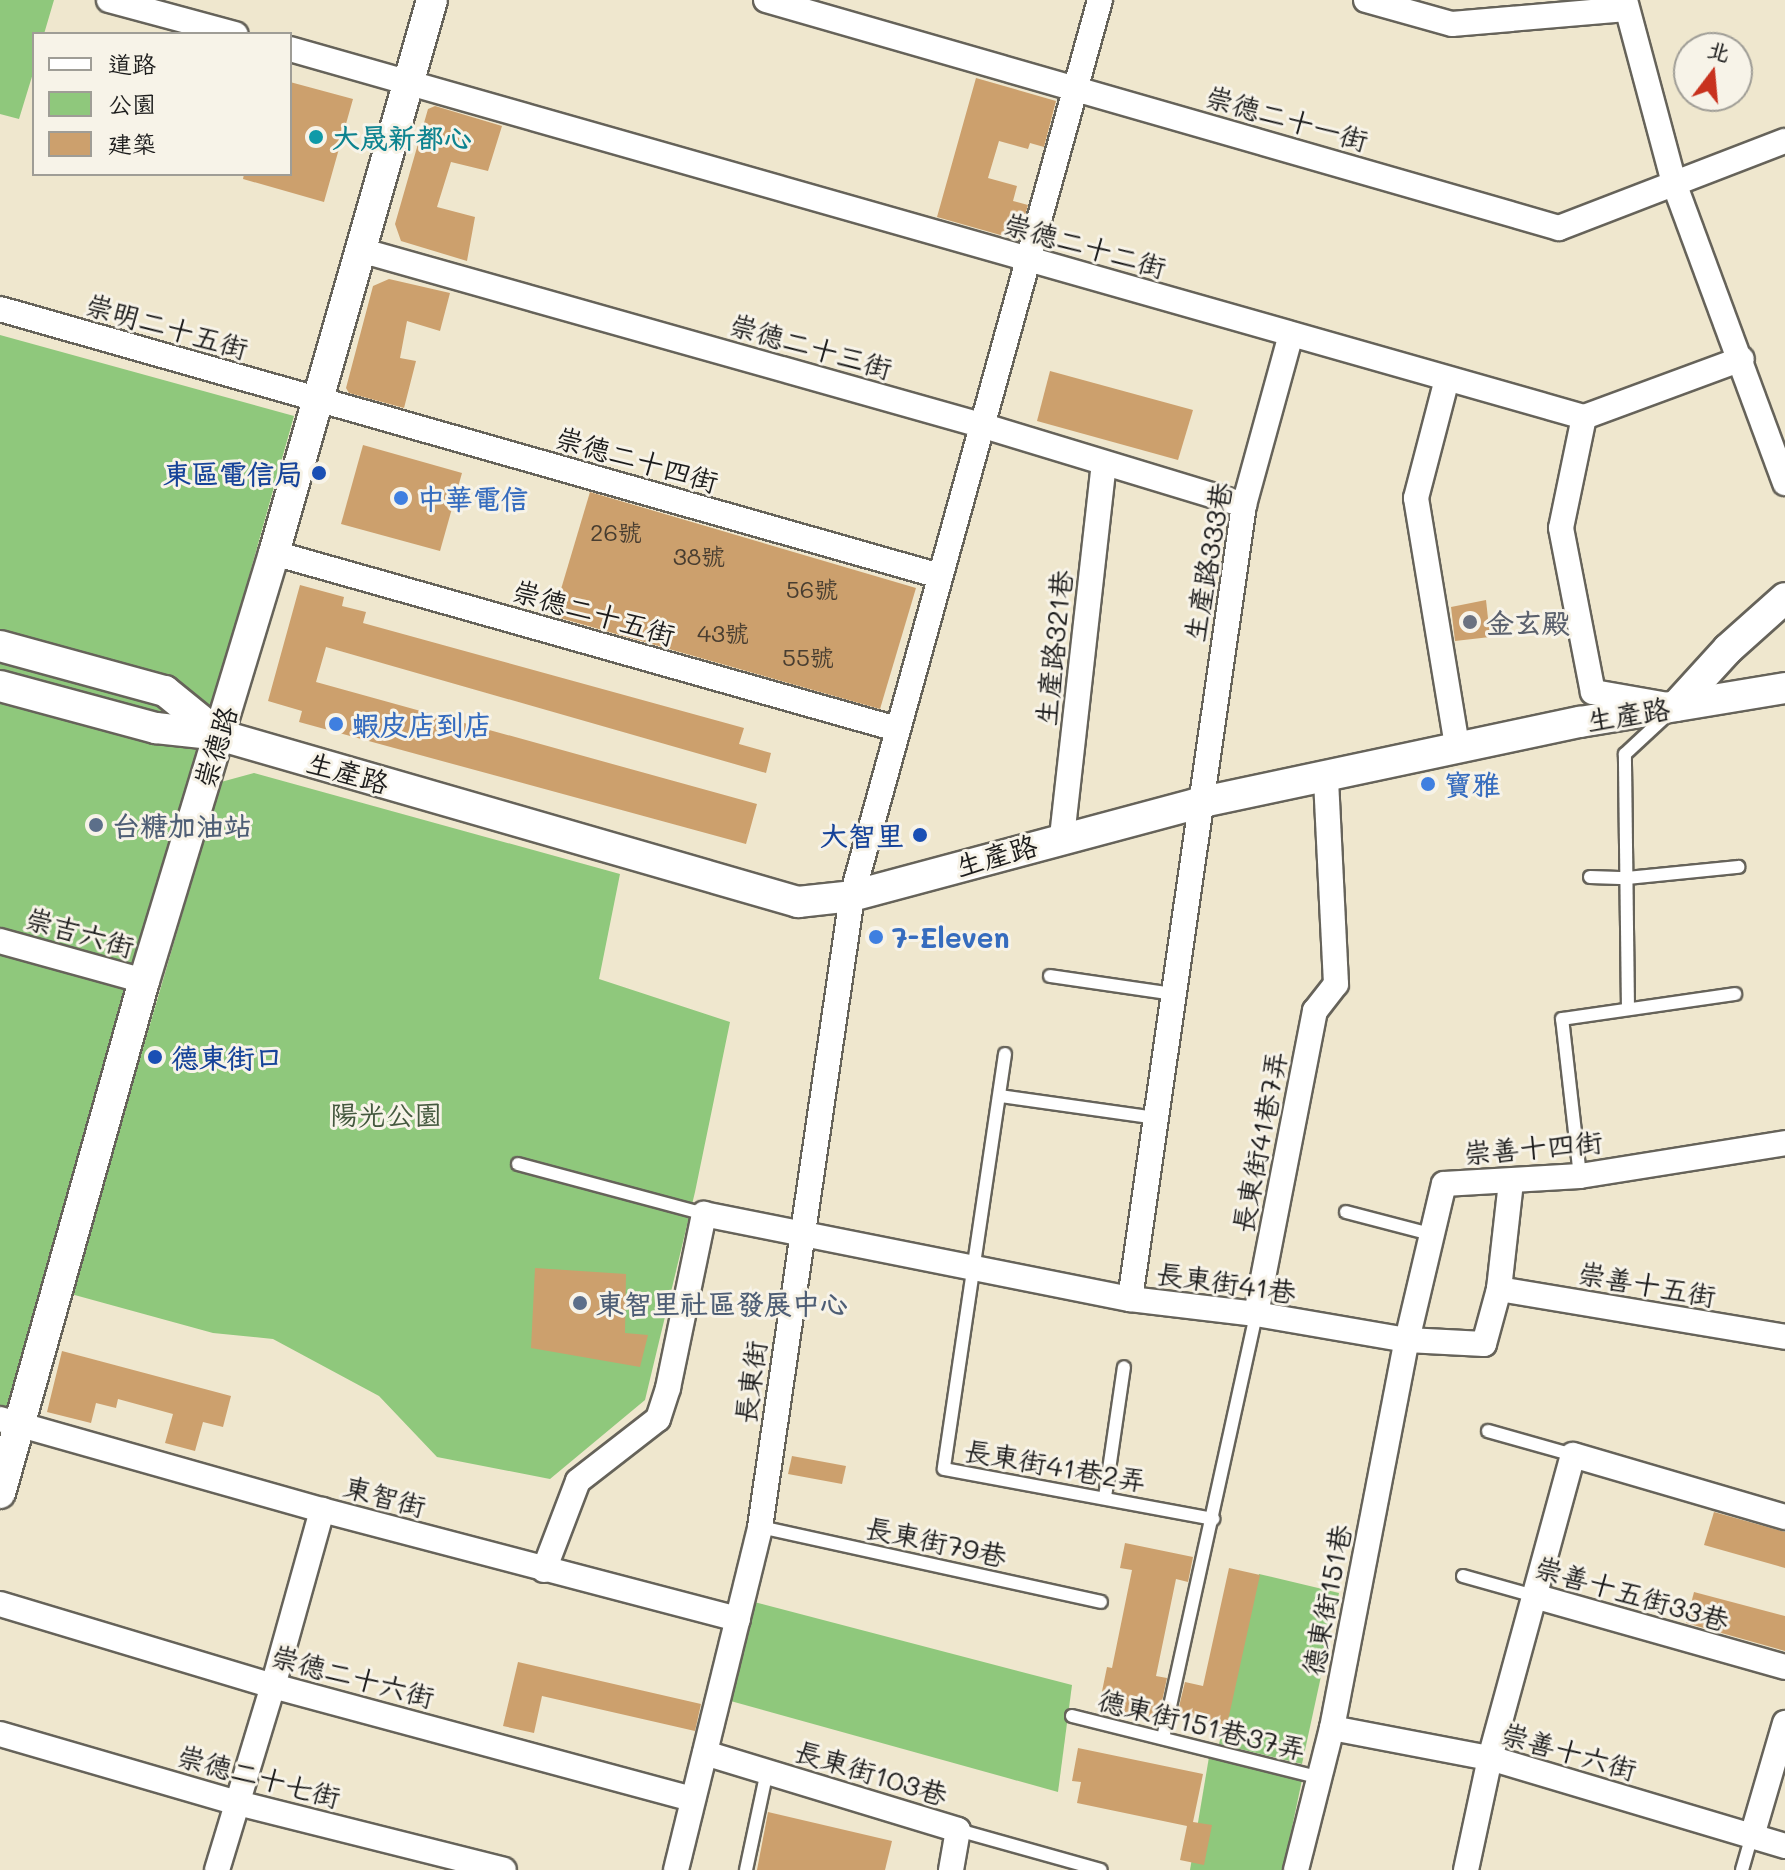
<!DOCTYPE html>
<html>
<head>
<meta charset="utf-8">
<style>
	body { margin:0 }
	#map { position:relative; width:1785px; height:1870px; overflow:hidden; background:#efe7ce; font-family:Mali,"LXGW WenKai TC",sans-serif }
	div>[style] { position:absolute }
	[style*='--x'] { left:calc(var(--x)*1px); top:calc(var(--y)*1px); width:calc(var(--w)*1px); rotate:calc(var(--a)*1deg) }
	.green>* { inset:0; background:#8fc87c }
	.building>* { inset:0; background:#cca06d }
	.roads { filter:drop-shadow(2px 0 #66635a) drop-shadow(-2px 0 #66635a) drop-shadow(0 2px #66635a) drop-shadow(0 -2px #66635a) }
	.service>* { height:12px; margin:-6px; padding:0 6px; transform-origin:6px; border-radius:6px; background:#fff }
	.minor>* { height:24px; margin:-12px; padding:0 12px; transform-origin:12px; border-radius:12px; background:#fff }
	.tertiary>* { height:30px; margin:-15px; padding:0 15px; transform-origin:15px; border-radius:15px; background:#fff }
	.dots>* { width:22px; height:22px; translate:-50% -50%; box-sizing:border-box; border:4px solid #f7f3e8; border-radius:50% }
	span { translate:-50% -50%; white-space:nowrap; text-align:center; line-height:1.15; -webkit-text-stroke:6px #f7f3e8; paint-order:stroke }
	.number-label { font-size:24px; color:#483d30 }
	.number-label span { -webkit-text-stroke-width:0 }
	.street-label { font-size:28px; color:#1c1c1c }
	.culture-label { font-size:28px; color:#0d838f; font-weight:700 }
	.left { translate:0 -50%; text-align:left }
	.transit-label { font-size:28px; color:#164399; font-weight:700 }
	.right { translate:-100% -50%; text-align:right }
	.shop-label { font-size:28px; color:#366cbe; font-weight:700 }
	.worship-label { font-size:28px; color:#5b616d; font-weight:700 }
	.service-label { font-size:28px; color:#4e5e75; font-weight:700 }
	.park-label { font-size:28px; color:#44583e }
	.legend { position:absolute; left:32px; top:32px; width:260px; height:144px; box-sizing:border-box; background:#f7f3e8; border:2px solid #9f9d96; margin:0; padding:10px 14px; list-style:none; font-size:24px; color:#1c1c1c }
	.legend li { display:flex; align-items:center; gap:16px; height:40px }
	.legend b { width:40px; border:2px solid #9f9d96 }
	.north { position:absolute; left:1673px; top:32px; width:80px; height:80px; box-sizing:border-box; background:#f7f3e8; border:2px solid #9f9d96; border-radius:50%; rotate:16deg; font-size:22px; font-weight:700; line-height:32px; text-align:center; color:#1c1c1c }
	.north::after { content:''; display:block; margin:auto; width:28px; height:36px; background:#c8321e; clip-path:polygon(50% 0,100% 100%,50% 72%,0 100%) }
</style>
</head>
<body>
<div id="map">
	<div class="green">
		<div style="clip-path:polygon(0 0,54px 0,44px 34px,34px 34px,34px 70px,19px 119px,0 114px)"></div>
		<div style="clip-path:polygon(0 335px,294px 416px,0 1463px)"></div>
		<div style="clip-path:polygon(254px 773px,620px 874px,599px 979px,730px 1022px,695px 1192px,645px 1400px,550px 1479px,437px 1457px,379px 1396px,273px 1339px,213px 1333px,71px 1294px,221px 782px)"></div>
		<div style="clip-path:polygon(1259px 1574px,1339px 1593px,1302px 1764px,1219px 1744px)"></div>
		<div style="clip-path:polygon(754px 1602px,1072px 1685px,1058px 1792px,727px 1700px)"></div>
		<div style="clip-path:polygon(1209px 1757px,1302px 1780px,1283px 1870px,1190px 1870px)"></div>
	</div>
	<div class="building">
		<div style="clip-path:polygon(976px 78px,1056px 101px,1044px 147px,1030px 143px,1028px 149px,999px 141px,988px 178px,1017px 186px,1013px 201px,1028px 205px,1018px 240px,937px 217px)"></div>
		<div style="clip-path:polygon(290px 82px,353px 99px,324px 202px,243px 179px,244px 174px,290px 174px)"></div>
		<div style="clip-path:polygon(435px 106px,502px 126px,488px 171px,451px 162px,437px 207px,475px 217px,467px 261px,401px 241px,395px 224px,428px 109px)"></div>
		<div style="clip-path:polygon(389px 279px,450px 293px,440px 331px,407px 321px,400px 358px,416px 361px,404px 408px,349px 393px,346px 388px,373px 286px)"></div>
		<div style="clip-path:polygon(1050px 371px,1193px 410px,1178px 460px,1037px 421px)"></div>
		<div style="clip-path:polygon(363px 445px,462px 473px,440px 551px,341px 524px)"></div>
		<div style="clip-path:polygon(590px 492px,916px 588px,880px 709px,553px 616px)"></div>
		<div style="clip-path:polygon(300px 585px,344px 597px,342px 606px,366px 612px,363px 623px,744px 728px,739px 744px,771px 753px,766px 773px,326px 647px,316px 682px,757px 804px,746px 844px,299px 722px,302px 711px,268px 701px)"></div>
		<div style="clip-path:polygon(1486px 600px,1490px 637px,1455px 641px,1451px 607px)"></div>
		<div style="clip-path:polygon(535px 1268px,626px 1274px,625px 1333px,648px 1335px,640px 1367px,531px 1348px)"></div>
		<div style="clip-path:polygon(62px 1351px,231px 1396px,223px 1427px,203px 1422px,195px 1451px,165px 1443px,173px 1414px,118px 1399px,116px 1408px,96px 1403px,91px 1423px,47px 1412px)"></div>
		<div style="clip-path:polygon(792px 1456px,846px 1466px,842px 1484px,788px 1474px)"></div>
		<div style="clip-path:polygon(1714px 1512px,1785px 1532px,1785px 1568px,1704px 1545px)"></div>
		<div style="clip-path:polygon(1125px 1543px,1193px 1557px,1188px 1582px,1176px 1579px,1156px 1676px,1167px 1678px,1158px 1720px,1110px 1710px,1111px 1704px,1100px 1701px,1107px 1667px,1112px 1668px,1132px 1570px,1120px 1568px)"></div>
		<div style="clip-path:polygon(1229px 1568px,1260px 1575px,1227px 1725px,1177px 1715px,1185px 1682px,1203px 1686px)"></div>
		<div style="clip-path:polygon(1694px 1592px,1785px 1616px,1785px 1651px,1686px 1623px)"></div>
		<div style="clip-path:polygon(518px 1662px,701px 1704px,695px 1731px,542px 1696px,534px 1733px,503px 1726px)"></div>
		<div style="clip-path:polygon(1078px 1748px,1203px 1774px,1193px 1822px,1212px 1825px,1204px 1865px,1180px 1860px,1187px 1826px,1077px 1803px,1081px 1782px,1072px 1781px)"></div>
		<div style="clip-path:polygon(768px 1812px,892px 1841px,885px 1870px,757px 1870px)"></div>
	</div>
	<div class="roads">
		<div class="service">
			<div style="--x:1590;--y:877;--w:37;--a:2"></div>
			<div style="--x:1627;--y:878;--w:112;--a:-5.7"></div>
			<div style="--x:1050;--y:976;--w:125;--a:8.3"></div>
			<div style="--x:1628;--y:1009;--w:255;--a:-90.7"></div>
			<div style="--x:1625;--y:754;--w:59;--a:-42.9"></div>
			<div style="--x:1005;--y:1054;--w:419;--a:98.4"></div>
			<div style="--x:944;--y:1469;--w:274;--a:10.5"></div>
			<div style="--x:1000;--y:1096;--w:158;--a:8"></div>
			<div style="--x:518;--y:1164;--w:193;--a:15"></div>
			<div style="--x:1580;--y:1176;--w:158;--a:-96.5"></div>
			<div style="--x:1562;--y:1019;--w:175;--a:-8.2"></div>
			<div style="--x:1346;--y:1212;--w:91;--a:14.6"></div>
			<div style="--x:1488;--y:1431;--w:88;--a:15.8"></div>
			<div style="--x:1105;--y:1497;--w:131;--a:-81.7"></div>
			<div style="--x:760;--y:1527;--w:349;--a:12.4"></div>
			<div style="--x:1463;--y:1576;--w:74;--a:15.7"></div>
			<div style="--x:1072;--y:1716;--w:256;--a:14"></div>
			<div style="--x:1163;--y:1738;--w:434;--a:-77.6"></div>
			<div style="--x:958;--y:1830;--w:148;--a:15.6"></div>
			<div style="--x:746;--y:1870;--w:101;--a:-78"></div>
			<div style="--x:1742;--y:1870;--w:35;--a:-74"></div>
		</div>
		<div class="minor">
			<div style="--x:109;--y:0;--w:131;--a:15.1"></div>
			<div style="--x:766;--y:0;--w:825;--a:16.04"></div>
			<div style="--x:1559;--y:228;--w:242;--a:-21.1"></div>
			<div style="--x:1366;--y:0;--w:89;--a:15.6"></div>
			<div style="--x:1452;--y:24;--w:175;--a:-4.9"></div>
			<div style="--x:1625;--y:0;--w:189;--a:75"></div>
			<div style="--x:1674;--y:183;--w:320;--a:69.7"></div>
			<div style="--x:290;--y:49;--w:1345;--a:15.88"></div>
			<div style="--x:1584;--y:417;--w:168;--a:-20.2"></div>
			<div style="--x:360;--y:250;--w:648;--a:15.75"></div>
			<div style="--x:984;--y:426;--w:272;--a:16.9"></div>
			<div style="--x:0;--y:309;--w:977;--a:15.86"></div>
			<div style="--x:1447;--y:379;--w:123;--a:104.6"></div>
			<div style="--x:1416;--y:498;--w:252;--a:80.6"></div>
			<div style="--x:1584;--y:417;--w:113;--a:101.7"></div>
			<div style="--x:1561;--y:528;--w:167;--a:79"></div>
			<div style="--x:1593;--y:692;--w:70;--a:9.9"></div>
			<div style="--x:274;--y:553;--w:647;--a:15.78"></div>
			<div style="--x:1062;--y:837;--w:374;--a:-83.6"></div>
			<div style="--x:0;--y:941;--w:149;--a:15.5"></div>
			<div style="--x:1499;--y:1289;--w:290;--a:9.5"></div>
			<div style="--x:1130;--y:1299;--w:802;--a:-81.83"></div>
			<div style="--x:1244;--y:505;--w:177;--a:-74.6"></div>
			<div style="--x:1256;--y:1314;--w:309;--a:-79"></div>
			<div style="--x:1315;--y:1011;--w:34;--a:-52"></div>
			<div style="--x:1336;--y:984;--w:206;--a:-92.8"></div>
			<div style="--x:0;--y:1419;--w:335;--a:15.8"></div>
			<div style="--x:322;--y:1510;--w:430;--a:14.7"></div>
			<div style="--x:544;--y:1570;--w:95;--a:-69.1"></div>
			<div style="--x:578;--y:1481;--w:101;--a:-37.8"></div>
			<div style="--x:658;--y:1419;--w:33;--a:-72"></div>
			<div style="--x:668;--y:1388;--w:178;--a:-78.3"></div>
			<div style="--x:704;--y:1214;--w:434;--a:11.3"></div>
			<div style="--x:1130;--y:1299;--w:127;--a:6.8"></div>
			<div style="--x:1256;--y:1314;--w:153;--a:9.8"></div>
			<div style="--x:1407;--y:1340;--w:77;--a:3"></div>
			<div style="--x:1484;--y:1344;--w:57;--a:-74.7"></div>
			<div style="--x:1499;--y:1289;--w:108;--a:-83.6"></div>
			<div style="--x:1534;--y:1596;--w:261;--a:15.8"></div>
			<div style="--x:0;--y:1604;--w:285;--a:16.7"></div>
			<div style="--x:273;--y:1686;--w:434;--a:15.1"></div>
			<div style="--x:1332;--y:1728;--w:161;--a:10.8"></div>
			<div style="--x:1490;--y:1758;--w:308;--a:16.6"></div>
			<div style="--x:0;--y:1734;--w:248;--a:16.2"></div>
			<div style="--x:238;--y:1803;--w:274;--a:14.1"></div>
			<div style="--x:705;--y:1753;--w:264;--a:16.9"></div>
			<div style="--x:958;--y:1830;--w:41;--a:99.9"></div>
			<div style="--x:1752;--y:1836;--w:118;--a:-73.7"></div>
			<div style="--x:217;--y:1870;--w:192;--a:-73.1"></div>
			<div style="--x:273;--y:1686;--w:183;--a:-74.4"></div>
			<div style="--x:676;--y:1870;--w:353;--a:-76.2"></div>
			<div style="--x:760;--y:1527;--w:638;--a:-81.7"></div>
			<div style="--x:852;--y:896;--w:930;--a:-74.53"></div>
			<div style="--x:1296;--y:1870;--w:146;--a:-75.8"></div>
			<div style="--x:1332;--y:1728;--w:395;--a:-79.1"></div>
			<div style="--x:1407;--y:1340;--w:160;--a:-76.7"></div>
			<div style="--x:1444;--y:1184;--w:136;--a:-3.4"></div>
			<div style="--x:1580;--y:1176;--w:208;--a:-9.1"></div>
			<div style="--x:1466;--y:1870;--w:115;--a:-77.9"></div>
			<div style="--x:1490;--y:1758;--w:314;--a:-74.7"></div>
			<div style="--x:1573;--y:1455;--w:221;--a:16.3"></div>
		</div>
		<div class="tertiary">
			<div style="--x:0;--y:646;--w:171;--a:15.3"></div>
			<div style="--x:165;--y:691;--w:70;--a:39.2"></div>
			<div style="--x:0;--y:686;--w:162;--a:15.1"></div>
			<div style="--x:156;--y:728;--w:63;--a:6.3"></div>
			<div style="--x:219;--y:735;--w:603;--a:16.09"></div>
			<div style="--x:798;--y:902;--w:54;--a:-6.3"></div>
			<div style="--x:852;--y:896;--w:358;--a:-15"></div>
			<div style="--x:1198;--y:803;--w:390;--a:-12"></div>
			<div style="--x:1580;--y:722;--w:208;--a:-9.4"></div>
			<div style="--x:1676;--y:706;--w:77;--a:-47.6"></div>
			<div style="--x:1728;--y:649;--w:76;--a:-41.8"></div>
			<div style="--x:0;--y:1493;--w:532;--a:-74.29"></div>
			<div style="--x:144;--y:981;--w:447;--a:-73.1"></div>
			<div style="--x:274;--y:553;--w:575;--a:-74.05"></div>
		</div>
	</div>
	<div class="dots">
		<div style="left:316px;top:137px;background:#0f9aa8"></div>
		<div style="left:319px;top:473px;background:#1a4fb4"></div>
		<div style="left:401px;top:498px;background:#3f7fe0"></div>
		<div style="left:1470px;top:622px;background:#6b7280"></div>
		<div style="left:336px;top:724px;background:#3f7fe0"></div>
		<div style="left:1428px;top:784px;background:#3f7fe0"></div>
		<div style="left:96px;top:825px;background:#5c6f8a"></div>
		<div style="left:920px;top:835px;background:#1a4fb4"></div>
		<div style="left:876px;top:937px;background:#3f7fe0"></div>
		<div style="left:155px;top:1057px;background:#1a4fb4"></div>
		<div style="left:580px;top:1303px;background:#5c6f8a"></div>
	</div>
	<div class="number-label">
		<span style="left:616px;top:532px">26號</span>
		<span style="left:699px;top:556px">38號</span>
		<span style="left:812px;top:589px">56號</span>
		<span style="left:723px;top:633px">43號</span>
		<span style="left:808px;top:657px">55號</span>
	</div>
	<div class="street-label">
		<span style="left:1287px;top:118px;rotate:16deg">崇德二十一街</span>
		<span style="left:1085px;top:245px;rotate:16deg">崇德二十二街</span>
		<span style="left:167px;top:326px;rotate:16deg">崇明二十五街</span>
		<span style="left:811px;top:346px;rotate:16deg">崇德二十三街</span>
		<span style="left:637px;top:459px;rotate:16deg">崇德二十四街</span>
		<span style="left:1207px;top:562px;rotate:-80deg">生產路333巷</span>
		<span style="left:594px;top:612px;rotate:16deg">崇德二十五街</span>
		<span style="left:1053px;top:648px;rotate:-84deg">生產路321巷</span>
		<span style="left:1628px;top:714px;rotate:-9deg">生產路</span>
		<span style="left:215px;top:747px;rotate:-73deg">崇德路</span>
		<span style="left:348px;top:772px;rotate:16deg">生產路</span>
		<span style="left:996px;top:855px;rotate:-16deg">生產路</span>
		<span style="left:80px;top:932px;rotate:16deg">崇吉六街</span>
		<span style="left:1259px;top:1142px;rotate:-79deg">長東街41巷7弄</span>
		<span style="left:1533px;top:1147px;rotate:-5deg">崇善十四街</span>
		<span style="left:1226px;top:1282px;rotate:8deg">長東街41巷</span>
		<span style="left:1647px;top:1284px;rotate:10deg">崇善十五街</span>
		<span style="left:750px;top:1382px;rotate:-82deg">長東街</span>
		<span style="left:1055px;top:1465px;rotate:10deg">長東街41巷2弄</span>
		<span style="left:385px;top:1496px;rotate:15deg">東智街</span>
		<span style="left:936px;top:1541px;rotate:12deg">長東街79巷</span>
		<span style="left:1632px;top:1593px;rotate:16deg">崇善十五街33巷</span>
		<span style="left:1326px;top:1600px;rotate:-79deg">德東街151巷</span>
		<span style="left:353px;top:1676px;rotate:15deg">崇德二十六街</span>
		<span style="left:1202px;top:1724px;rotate:14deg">德東街151巷37弄</span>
		<span style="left:1569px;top:1751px;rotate:16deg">崇善十六街</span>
		<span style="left:871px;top:1772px;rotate:17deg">長東街103巷</span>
		<span style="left:259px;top:1776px;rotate:15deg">崇德二十七街</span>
	</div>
	<div class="culture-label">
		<span class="left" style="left:332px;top:137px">大晟新都心</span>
	</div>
	<div class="transit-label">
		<span class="right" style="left:303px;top:473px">東區電信局</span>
		<span class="right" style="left:904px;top:835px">大智里</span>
		<span class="left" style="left:171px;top:1057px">德東街口</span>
	</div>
	<div class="shop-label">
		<span class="left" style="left:417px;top:498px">中華電信</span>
		<span class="left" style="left:352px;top:724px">蝦皮店到店</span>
		<span class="left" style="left:1444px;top:784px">寶雅</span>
		<span class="left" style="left:892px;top:937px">7-Eleven</span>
	</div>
	<div class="worship-label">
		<span class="left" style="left:1486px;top:622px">金玄殿</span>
	</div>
	<div class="service-label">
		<span class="left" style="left:112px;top:825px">台糖加油站</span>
		<span class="left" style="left:596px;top:1303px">東智里社區發展中心</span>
	</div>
	<div class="park-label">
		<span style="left:386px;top:1114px">陽光公園</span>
	</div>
	<ul class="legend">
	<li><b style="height:10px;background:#fff"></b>道路</li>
	<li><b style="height:22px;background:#8fc87c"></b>公園</li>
	<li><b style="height:22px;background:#cca06d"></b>建築</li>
	</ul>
	<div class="north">北</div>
</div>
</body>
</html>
